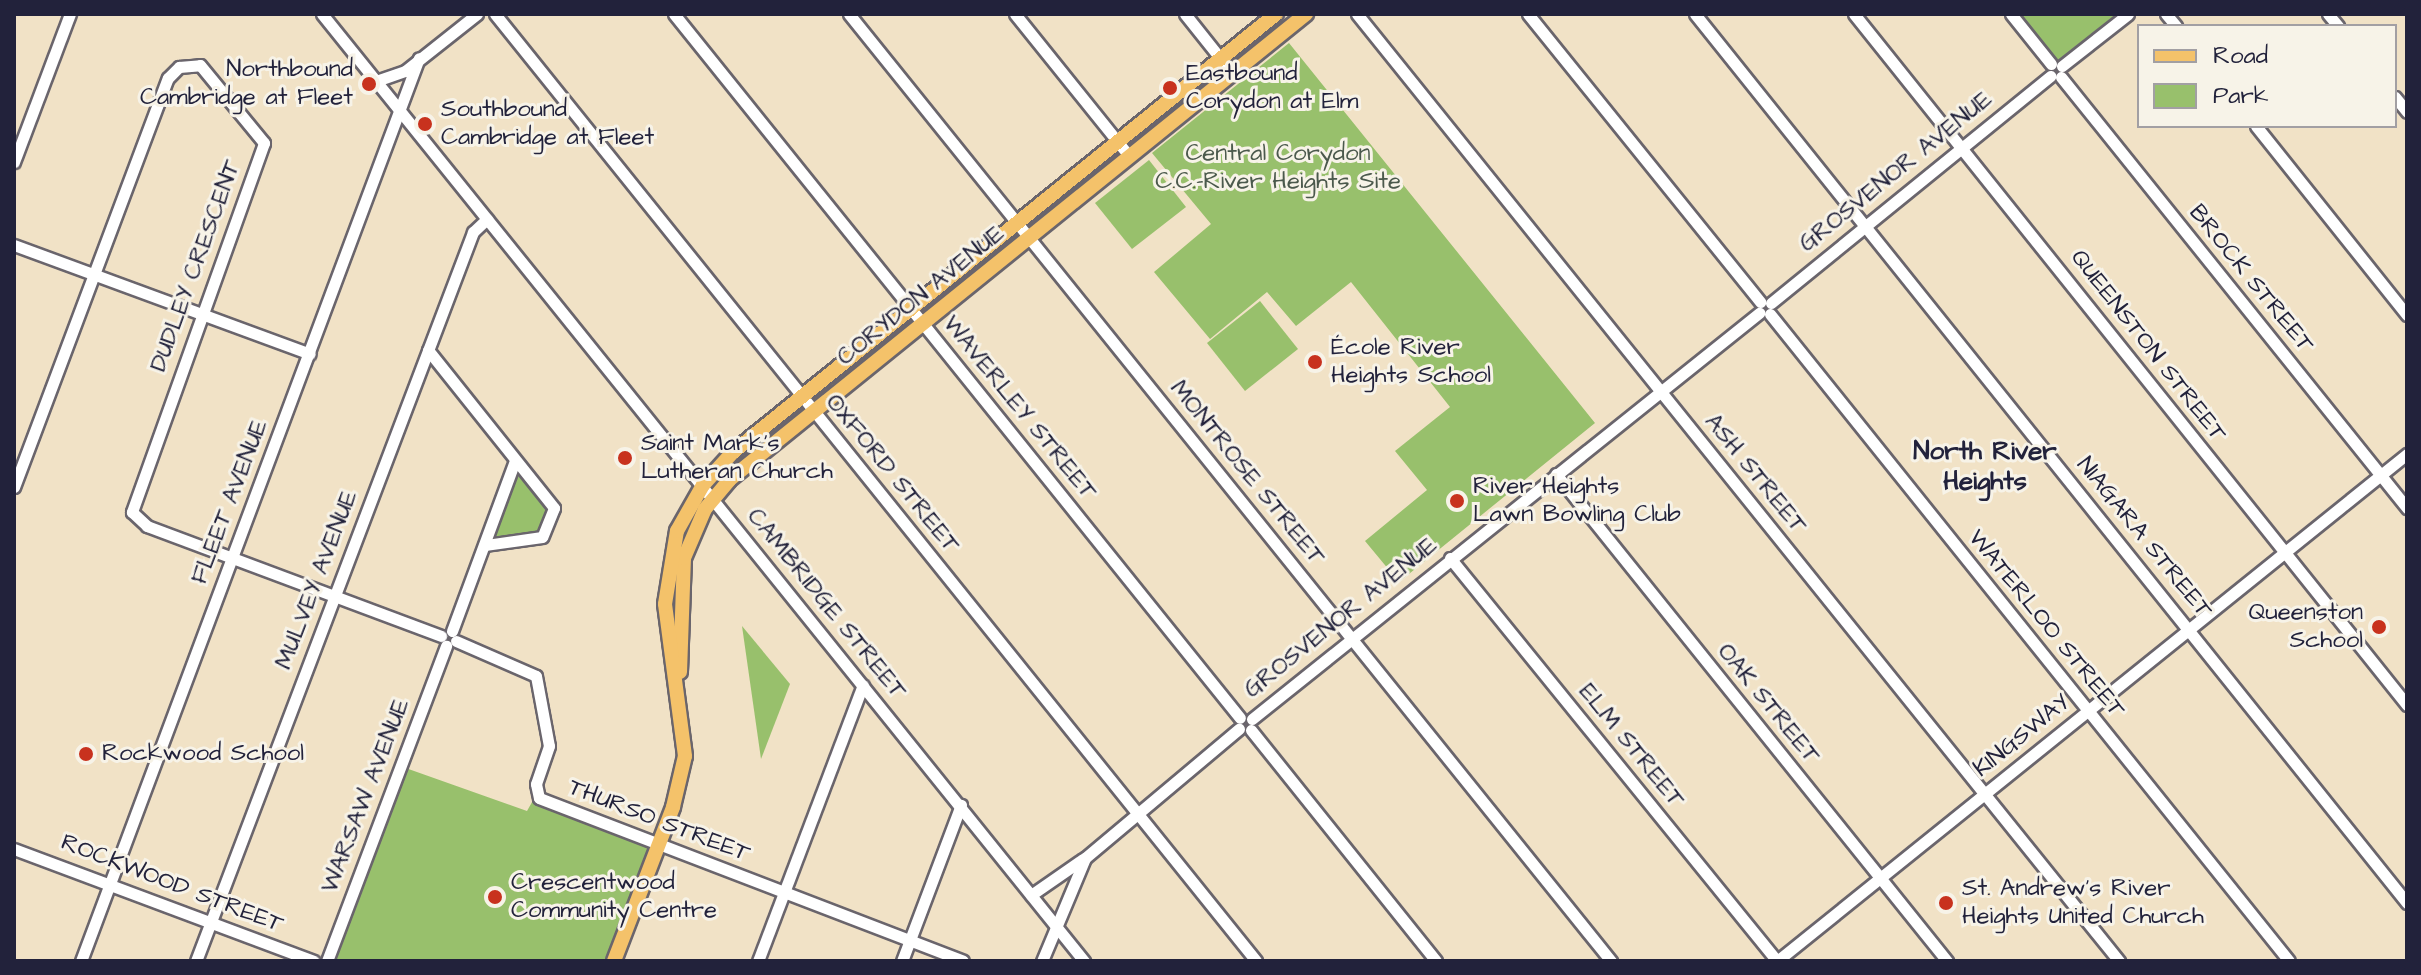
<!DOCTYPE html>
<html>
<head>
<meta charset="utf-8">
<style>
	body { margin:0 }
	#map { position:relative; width:2421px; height:975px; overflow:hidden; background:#f1e2c6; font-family:"Architects Daughter",sans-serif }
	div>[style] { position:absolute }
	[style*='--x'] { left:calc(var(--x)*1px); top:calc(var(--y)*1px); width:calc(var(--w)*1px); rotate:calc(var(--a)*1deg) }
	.green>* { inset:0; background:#98c06c }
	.roads { filter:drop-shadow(2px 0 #6a656c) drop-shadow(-2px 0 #6a656c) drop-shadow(0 2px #6a656c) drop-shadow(0 -2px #6a656c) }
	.minor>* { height:11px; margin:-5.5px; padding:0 5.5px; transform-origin:5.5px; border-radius:5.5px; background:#fff }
	.major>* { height:14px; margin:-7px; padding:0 7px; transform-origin:7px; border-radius:7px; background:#f4c26a }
	.dots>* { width:22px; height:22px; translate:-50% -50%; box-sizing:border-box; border:4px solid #f7f3e8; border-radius:50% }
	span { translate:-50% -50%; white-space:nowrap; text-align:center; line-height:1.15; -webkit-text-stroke:6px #f7f3e8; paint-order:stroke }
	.poi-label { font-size:24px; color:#22223b }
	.right { translate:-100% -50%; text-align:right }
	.left { translate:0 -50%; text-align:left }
	.park-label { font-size:24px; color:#4b594c }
	.street-label { font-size:24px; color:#22223b }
	.neighbourhood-label { font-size:26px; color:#22223b; font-weight:700 }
	.frame { position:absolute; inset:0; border:16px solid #22223b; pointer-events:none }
	.legend { position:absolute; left:2137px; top:24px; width:260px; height:104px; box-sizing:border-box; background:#f7f3e8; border:2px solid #a29fa3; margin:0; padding:10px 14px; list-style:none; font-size:24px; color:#22223b }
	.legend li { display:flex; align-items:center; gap:16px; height:40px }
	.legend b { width:40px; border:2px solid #a29fa3 }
</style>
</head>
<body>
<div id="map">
	<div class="green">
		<div style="clip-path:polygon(2011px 14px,2128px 14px,2056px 71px)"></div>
		<div style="clip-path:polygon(1289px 43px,1595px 423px,1399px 582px,1365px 541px,1427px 490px,1395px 451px,1450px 407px,1351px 282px,1296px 326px,1267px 292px,1210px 339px,1154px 272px,1211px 224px,1152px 153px)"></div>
		<div style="clip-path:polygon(1220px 70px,1132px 145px,1127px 144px,1218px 69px)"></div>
		<div style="clip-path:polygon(1116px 154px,1031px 227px,1026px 225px,1114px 152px)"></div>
		<div style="clip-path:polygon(1149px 160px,1186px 207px,1132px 249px,1095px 203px)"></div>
		<div style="clip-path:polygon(1015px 234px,926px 312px,920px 311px,1013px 233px)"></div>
		<div style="clip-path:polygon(1260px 301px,1298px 349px,1245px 391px,1207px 343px)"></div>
		<div style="clip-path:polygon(909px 320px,908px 326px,812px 400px,810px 397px)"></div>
		<div style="clip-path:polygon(515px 461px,554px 508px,542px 537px,485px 545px)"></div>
		<div style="clip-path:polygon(742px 626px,790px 684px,761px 759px)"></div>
		<div style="clip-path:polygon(400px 766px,527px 811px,536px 795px,659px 844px,614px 961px,327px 961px)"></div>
	</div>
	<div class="roads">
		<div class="minor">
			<div style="--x:322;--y:14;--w:1216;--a:51.18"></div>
			<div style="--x:495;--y:14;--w:1215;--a:51.21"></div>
			<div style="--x:674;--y:14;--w:903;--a:51.2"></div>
			<div style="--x:849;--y:14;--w:1216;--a:51.18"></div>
			<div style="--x:1015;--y:14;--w:182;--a:51.2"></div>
			<div style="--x:1185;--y:14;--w:75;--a:51.5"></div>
			<div style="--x:1357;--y:14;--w:1216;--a:51.18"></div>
			<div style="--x:1528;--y:14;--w:370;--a:51.1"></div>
			<div style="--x:1695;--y:14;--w:1139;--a:51.31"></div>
			<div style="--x:1854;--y:14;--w:885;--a:51.33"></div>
			<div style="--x:2011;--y:14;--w:64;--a:51.3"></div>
			<div style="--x:2166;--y:14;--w:16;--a:50"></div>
			<div style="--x:2328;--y:14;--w:16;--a:50"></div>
			<div style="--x:2062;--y:66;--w:84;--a:-38.2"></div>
			<div style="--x:2061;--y:77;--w:553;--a:51.24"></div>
			<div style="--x:376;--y:81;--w:31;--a:-19"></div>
			<div style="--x:405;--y:71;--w:92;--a:-38.4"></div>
			<div style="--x:2395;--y:97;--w:19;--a:51"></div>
			<div style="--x:2256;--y:126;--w:242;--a:51.4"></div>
			<div style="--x:14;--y:162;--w:158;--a:-69.3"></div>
			<div style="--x:14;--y:245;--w:315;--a:20.2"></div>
			<div style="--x:1771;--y:303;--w:360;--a:-39.1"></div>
			<div style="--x:1770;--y:314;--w:829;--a:51.26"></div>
			<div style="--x:428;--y:350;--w:202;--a:51.4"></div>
			<div style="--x:554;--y:508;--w:31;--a:112"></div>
			<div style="--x:542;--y:537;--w:58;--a:172"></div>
			<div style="--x:1556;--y:474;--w:625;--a:51.24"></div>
			<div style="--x:14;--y:487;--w:437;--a:-69.4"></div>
			<div style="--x:168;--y:78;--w:16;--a:-45"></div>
			<div style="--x:179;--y:67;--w:21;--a:-5"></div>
			<div style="--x:200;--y:65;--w:101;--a:50.6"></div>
			<div style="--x:264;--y:143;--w:392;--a:109.7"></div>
			<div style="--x:132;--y:512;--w:21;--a:43"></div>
			<div style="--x:147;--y:526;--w:314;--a:20.5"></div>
			<div style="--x:1450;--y:558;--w:519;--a:50.94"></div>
			<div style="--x:452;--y:631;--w:181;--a:-69.7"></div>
			<div style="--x:456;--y:641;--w:87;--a:23.6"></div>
			<div style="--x:536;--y:676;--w:71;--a:79.5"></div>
			<div style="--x:549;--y:746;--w:40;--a:108.9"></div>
			<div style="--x:536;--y:784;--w:14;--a:78"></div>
			<div style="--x:539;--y:798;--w:454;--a:21"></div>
			<div style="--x:1252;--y:719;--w:650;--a:-38.69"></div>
			<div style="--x:1251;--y:730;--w:296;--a:51.3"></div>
			<div style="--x:14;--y:849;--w:320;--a:20.5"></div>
			<div style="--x:1031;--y:895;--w:63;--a:-34.7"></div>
			<div style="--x:81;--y:961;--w:964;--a:-69.48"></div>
			<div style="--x:196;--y:961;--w:780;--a:-69.19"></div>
			<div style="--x:473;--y:232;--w:19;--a:-43"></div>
			<div style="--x:327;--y:961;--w:337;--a:-69.3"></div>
			<div style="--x:758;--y:961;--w:295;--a:-69.2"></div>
			<div style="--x:902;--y:961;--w:167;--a:-69.3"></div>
			<div style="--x:1042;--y:961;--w:112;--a:-67.3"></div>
			<div style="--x:1085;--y:858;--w:201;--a:-40"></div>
			<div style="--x:1777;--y:961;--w:809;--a:-38.83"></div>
		</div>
		<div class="major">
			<div style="--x:680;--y:672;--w:114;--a:-88"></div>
			<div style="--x:684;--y:558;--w:53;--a:-66.8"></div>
			<div style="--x:705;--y:509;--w:38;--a:-50"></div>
			<div style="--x:729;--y:480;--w:742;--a:-38.93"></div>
			<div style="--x:614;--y:961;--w:165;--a:-69"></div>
			<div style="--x:673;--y:807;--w:52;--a:-76.8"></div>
			<div style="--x:685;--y:756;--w:153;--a:-97.5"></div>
			<div style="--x:665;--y:604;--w:74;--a:-80.7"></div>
			<div style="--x:677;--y:531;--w:53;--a:-60.5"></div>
			<div style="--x:703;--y:485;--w:43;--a:-47.8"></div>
			<div style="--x:732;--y:453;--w:699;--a:-38.9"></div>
		</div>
	</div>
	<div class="dots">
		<div style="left:369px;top:84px;background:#c8321e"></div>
		<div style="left:1170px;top:88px;background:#c8321e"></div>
		<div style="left:425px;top:124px;background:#c8321e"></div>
		<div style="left:1315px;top:362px;background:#c8321e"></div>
		<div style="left:625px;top:458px;background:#c8321e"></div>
		<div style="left:1457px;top:501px;background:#c8321e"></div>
		<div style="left:2379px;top:627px;background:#c8321e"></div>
		<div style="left:86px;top:754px;background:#c8321e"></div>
		<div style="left:495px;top:897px;background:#c8321e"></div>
		<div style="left:1946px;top:903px;background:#c8321e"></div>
	</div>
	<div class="poi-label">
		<span class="right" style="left:353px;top:84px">Northbound<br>Cambridge at Fleet</span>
		<span class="left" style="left:1186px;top:88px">Eastbound<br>Corydon at Elm</span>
		<span class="left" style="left:441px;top:124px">Southbound<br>Cambridge at Fleet</span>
		<span class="left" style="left:1331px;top:362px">École River<br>Heights School</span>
		<span class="left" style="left:641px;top:458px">Saint Mark's<br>Lutheran Church</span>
		<span class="left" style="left:1473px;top:501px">River Heights<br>Lawn Bowling Club</span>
		<span class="right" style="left:2363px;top:627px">Queenston<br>School</span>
		<span class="left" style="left:102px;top:754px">Rockwood School</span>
		<span class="left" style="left:511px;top:897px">Crescentwood<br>Community Centre</span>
		<span class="left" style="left:1962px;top:903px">St. Andrew's River<br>Heights United Church</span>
	</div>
	<div class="park-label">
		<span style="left:1278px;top:168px">Central Corydon<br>C.C.-River Heights Site</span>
	</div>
	<div class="street-label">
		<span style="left:1896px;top:172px;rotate:-39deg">GROSVENOR AVENUE</span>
		<span style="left:196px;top:266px;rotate:-70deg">DUDLEY CRESCENT</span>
		<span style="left:2251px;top:279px;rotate:51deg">BROCK STREET</span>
		<span style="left:921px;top:296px;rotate:-39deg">CORYDON AVENUE</span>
		<span style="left:2148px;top:346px;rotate:52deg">QUEENSTON STREET</span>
		<span style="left:1019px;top:408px;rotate:51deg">WAVERLEY STREET</span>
		<span style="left:1247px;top:473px;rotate:51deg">MONTROSE STREET</span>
		<span style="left:892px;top:474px;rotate:51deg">OXFORD STREET</span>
		<span style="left:1755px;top:474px;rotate:51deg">ASH STREET</span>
		<span style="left:230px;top:502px;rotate:-69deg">FLEET AVENUE</span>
		<span style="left:2144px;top:538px;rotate:51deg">NIAGARA STREET</span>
		<span style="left:317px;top:580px;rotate:-69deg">MULVEY AVENUE</span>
		<span style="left:826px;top:604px;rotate:51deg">CAMBRIDGE STREET</span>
		<span style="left:1341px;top:618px;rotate:-39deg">GROSVENOR AVENUE</span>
		<span style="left:2046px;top:624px;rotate:51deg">WATERLOO STREET</span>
		<span style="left:1768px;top:704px;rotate:51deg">OAK STREET</span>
		<span style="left:2022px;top:736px;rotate:-39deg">KINGSWAY</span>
		<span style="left:1631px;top:746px;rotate:51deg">ELM STREET</span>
		<span style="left:366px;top:796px;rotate:-69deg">WARSAW AVENUE</span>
		<span style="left:659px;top:821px;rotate:21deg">THURSO STREET</span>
		<span style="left:172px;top:884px;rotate:21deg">ROCKWOOD STREET</span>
	</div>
	<div class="neighbourhood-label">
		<span style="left:1985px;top:467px">North River<br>Heights</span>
	</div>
	<div class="frame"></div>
	<ul class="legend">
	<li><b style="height:10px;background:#f4c26a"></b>Road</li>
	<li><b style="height:22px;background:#98c06c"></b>Park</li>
	</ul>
</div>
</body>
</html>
